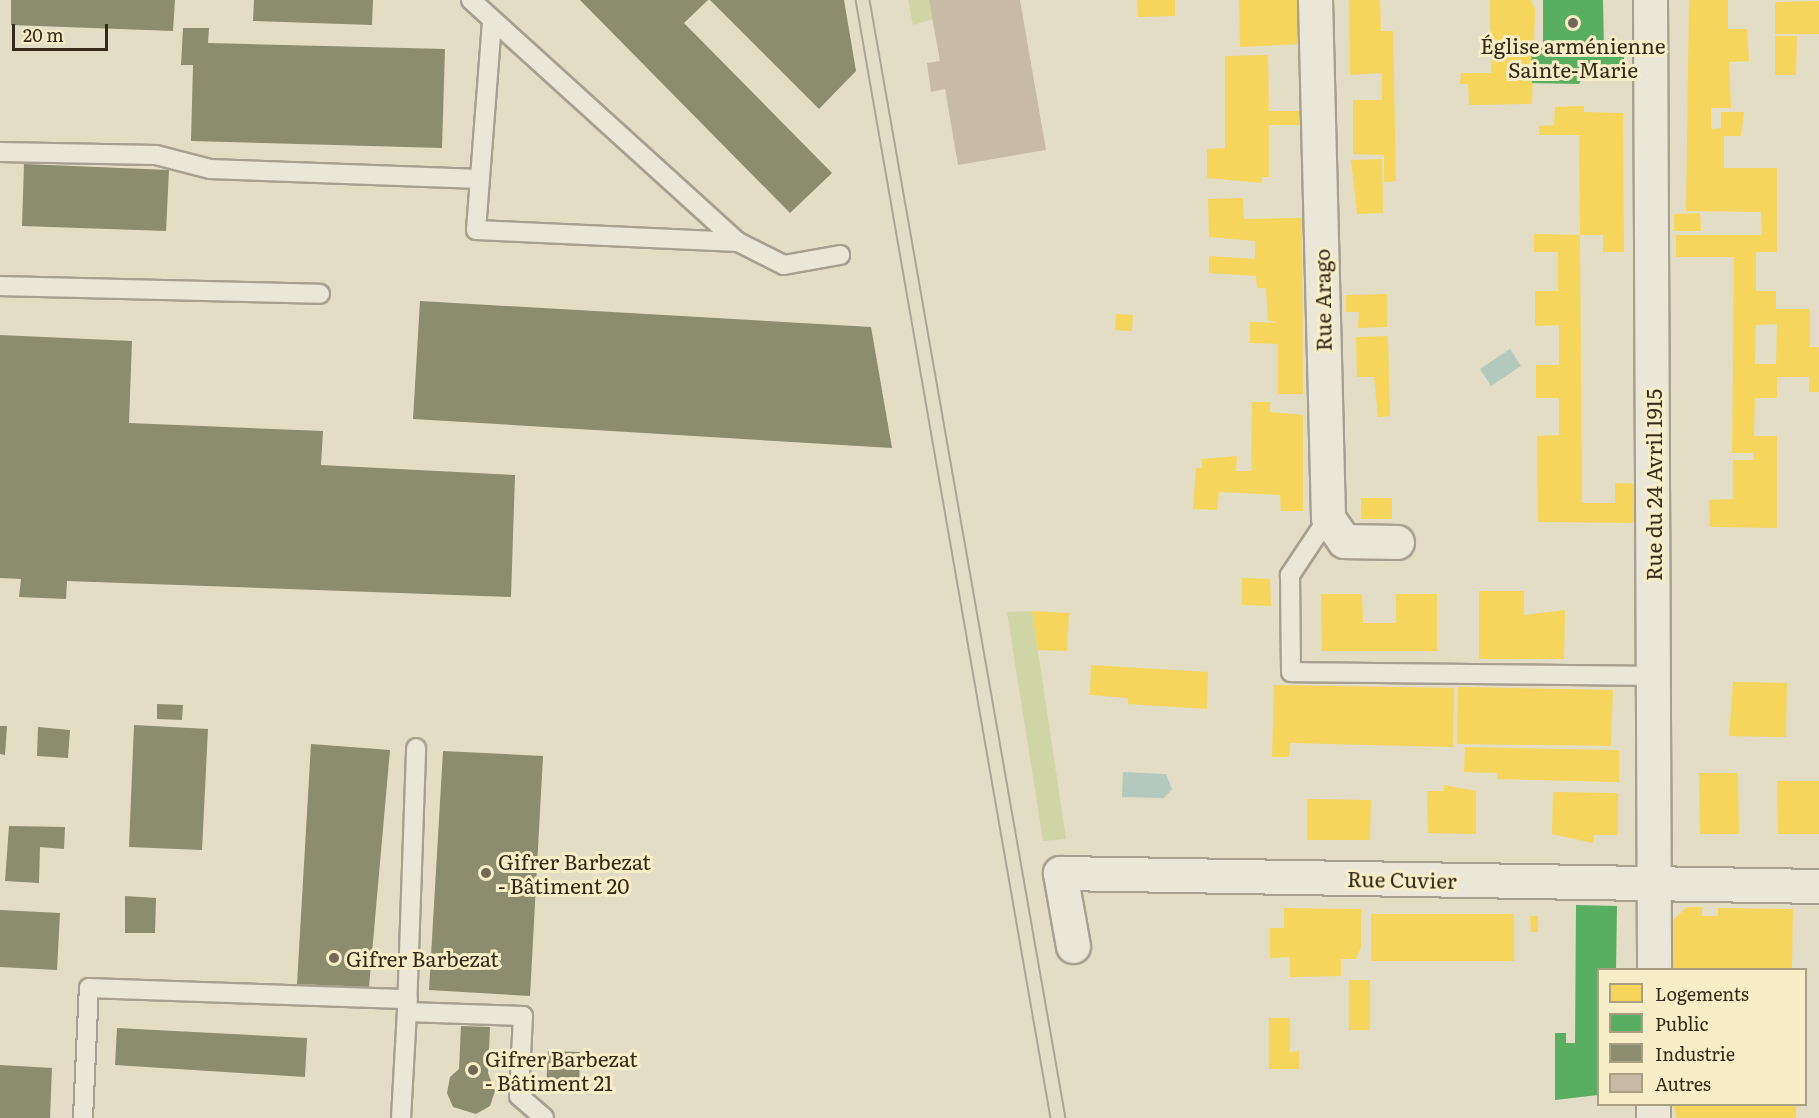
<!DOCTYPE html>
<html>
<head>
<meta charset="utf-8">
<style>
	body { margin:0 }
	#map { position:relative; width:1819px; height:1118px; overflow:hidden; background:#e3ddc5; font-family:Literata,serif }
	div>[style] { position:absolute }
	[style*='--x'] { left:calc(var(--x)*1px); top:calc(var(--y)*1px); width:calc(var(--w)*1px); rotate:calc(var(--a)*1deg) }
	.green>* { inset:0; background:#d0d5a6 }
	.water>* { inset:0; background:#b3c9bd }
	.homes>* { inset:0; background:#f6d55c }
	.public>* { inset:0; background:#5aae61 }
	.industry>* { inset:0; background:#8c8c6e }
	.building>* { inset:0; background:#c8bba6 }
	.roads { filter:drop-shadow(2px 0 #a7a090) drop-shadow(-2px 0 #a7a090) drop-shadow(0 2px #a7a090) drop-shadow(0 -2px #a7a090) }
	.lane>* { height:18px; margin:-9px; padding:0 9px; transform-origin:9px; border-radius:9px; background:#ebe7d8 }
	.street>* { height:33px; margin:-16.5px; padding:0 16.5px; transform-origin:16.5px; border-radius:16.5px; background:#ebe7d8 }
	.tram>* { height:1.5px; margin:-0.75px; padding:0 0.75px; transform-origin:0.75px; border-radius:0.75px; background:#a9a699 }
	.dots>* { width:16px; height:16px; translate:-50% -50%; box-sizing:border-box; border:3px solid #f7eec8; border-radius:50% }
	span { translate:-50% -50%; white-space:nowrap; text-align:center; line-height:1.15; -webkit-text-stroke:6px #f7eec8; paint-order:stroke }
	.poi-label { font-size:21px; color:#352919 }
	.left { translate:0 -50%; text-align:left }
	.street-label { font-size:21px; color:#352919 }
	.legend { position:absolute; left:1597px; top:968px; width:210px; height:138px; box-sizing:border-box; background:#f7eec8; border:2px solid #a99f82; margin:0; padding:8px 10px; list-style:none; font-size:18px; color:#352919 }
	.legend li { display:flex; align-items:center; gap:12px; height:30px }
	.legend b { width:30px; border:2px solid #a99f82 }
	.scale { position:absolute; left:12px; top:24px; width:96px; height:27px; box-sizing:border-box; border:3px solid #352919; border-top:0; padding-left:8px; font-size:18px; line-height:21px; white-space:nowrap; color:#352919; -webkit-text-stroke:4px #f7eec8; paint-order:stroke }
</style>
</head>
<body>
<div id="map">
	<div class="green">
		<div style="clip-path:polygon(908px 0,929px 0,933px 19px,913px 25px)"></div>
		<div style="clip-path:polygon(1032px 611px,1066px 839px,1043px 841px,1007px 612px)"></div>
	</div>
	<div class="water">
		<div style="clip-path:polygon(1510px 349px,1521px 366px,1491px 386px,1480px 369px)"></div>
		<div style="clip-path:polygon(1123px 772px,1166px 774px,1172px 789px,1164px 798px,1122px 797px)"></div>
	</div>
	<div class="homes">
		<div style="clip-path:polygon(1137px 0,1175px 0,1175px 16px,1138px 17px)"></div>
		<div style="clip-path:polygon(1239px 0,1299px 0,1300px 44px,1240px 47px)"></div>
		<div style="clip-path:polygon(1349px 0,1380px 0,1381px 31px,1393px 31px,1396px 181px,1384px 182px,1384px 155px,1353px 154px,1353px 100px,1382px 100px,1382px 73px,1350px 75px)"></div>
		<div style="clip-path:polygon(1490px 0,1531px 0,1535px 9px,1532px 104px,1469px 105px,1468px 84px,1460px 84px,1461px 73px,1491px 73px)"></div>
		<div style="clip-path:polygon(evenodd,1689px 0,1728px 0,1728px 29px,1747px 29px,1749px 61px,1729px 62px,1731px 108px,1711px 108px,1711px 129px,1721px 128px,1721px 112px,1744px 112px,1741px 136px,1724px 136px,1724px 168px,1777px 168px,1777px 252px,1756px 252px,1756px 291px,1776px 291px,1776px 309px,1810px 309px,1810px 347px,1819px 347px,1819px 392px,1809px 392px,1809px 377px,1777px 377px,1777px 398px,1755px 398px,1754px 436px,1777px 436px,1777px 528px,1710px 527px,1709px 500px,1733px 499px,1733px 460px,1754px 460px,1753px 453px,1732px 453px,1734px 257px,1676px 257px,1676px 235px,1762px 235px,1761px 212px,1686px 211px,1689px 0,1777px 324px,1776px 364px,1755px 364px,1756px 325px,1777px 324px)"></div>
		<div style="clip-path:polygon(1819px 1px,1819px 34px,1775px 34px,1775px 2px)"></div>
		<div style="clip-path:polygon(1775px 36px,1797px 36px,1796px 75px,1775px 75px)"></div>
		<div style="clip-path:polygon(1268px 55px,1269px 111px,1302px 111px,1302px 125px,1269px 125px,1269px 177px,1262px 177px,1262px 183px,1207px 178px,1207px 149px,1225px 148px,1225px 56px)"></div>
		<div style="clip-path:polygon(1584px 106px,1584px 112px,1623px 113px,1624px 252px,1603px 252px,1603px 235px,1580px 235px,1579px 135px,1539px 135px,1539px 126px,1554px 125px,1555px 107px)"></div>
		<div style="clip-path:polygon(1382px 159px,1383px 213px,1357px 214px,1351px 160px)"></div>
		<div style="clip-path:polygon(1243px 198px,1244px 219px,1302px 218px,1303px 394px,1278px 394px,1278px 344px,1250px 343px,1250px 322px,1277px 323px,1268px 320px,1266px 288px,1257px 288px,1256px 276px,1209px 273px,1209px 256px,1255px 259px,1255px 241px,1209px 237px,1208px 199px)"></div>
		<div style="clip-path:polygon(1700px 213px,1701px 231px,1674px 231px,1674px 214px)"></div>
		<div style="clip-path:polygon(1534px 234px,1580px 235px,1582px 503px,1615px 503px,1615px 483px,1637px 484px,1637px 523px,1538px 522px,1537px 436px,1559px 435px,1559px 398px,1536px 398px,1536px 365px,1559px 365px,1559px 325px,1535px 326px,1535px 291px,1558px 291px,1558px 252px,1534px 252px)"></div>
		<div style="clip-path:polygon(1387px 294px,1387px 327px,1358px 328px,1359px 312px,1346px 312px,1346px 295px)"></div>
		<div style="clip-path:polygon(1116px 314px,1133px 315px,1132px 331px,1115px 330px)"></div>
		<div style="clip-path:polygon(1388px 336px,1390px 416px,1378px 417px,1374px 377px,1357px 377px,1356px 337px)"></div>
		<div style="clip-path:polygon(1252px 402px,1270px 402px,1270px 412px,1303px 415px,1303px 511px,1281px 511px,1280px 495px,1219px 492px,1217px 510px,1193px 509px,1196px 468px,1202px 468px,1202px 459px,1237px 456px,1236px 471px,1251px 471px)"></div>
		<div style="clip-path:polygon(1361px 498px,1392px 498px,1392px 519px,1361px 519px)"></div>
		<div style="clip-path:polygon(1242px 578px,1270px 579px,1271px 606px,1242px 605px)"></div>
		<div style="clip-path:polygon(1479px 591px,1524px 591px,1524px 615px,1565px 610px,1564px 659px,1479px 659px)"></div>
		<div style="clip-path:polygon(1321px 594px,1362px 594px,1363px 623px,1396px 623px,1396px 594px,1437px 594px,1437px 651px,1322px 651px)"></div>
		<div style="clip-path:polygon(1032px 611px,1069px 613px,1067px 651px,1038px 650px)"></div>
		<div style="clip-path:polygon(1091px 665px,1208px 672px,1207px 709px,1128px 704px,1128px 698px,1090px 695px)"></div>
		<div style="clip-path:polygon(1733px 682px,1787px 683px,1786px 737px,1729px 736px)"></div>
		<div style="clip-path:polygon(1274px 685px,1454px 688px,1453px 747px,1290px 743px,1289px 757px,1272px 757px)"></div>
		<div style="clip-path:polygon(1458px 687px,1613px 690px,1611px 746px,1457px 744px)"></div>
		<div style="clip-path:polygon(1465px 747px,1619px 750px,1619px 782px,1497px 779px,1497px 773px,1464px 772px)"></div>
		<div style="clip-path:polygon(1699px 773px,1738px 773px,1739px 834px,1700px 834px)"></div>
		<div style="clip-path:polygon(1777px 781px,1819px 781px,1819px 834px,1778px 834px)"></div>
		<div style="clip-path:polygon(1444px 785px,1476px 791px,1476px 834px,1428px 833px,1427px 791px,1444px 791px)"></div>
		<div style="clip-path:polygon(1553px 792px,1618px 793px,1618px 835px,1594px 835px,1593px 843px,1552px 834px)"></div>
		<div style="clip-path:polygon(1307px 799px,1371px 800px,1370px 840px,1307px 840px)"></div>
		<div style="clip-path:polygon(1687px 907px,1702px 907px,1702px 916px,1718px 916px,1718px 908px,1793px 909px,1792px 969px,1673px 969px,1673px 920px)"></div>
		<div style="clip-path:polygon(1284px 908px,1361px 909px,1361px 947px,1356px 959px,1341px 959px,1341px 976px,1290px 977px,1290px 957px,1270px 958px,1270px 928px,1284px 928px)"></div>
		<div style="clip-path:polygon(1371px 914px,1514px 914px,1514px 961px,1371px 961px)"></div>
		<div style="clip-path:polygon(1530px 916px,1538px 916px,1538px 932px,1531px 932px)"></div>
		<div style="clip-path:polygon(1349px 980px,1370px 980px,1370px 1030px,1349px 1030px)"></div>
		<div style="clip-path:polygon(1269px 1018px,1290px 1018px,1290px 1052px,1299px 1051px,1299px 1069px,1269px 1069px)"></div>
		<div style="clip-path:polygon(1673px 1104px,1796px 1104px,1796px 1118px,1677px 1118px)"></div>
	</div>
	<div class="public">
		<div style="clip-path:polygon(1543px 0,1603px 0,1604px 50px,1624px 50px,1624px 71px,1586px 72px,1579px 84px,1532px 83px,1531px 46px,1543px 46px)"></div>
		<div style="clip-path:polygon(1576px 905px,1617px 906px,1616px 970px,1598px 970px,1598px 1095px,1555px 1100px,1555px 1033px,1566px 1033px,1566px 1043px,1575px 1043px)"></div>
	</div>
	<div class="industry">
		<div style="clip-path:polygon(11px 0,175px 0,173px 31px,11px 25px)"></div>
		<div style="clip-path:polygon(254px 0,373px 0,372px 25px,253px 21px)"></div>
		<div style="clip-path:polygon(580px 0,708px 0,684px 23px,832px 173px,790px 213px)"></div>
		<div style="clip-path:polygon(710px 0,844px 0,856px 71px,819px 109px)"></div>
		<div style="clip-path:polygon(183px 28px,209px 28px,208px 43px,445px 49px,442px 148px,191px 141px,193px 65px,181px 65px)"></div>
		<div style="clip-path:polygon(24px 164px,169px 170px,166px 231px,22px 226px)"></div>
		<div style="clip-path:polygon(420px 301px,871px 327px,892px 448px,413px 419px)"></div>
		<div style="clip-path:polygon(0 335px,132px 341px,129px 423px,323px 431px,321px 465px,515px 475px,511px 597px,67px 581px,66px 599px,19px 597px,21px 579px,0 578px)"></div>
		<div style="clip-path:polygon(157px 704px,183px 705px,182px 720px,157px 719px)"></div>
		<div style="clip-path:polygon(134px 725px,208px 729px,202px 850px,129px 847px)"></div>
		<div style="clip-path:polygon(0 726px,7px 726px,5px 755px,0 754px)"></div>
		<div style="clip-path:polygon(38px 727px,70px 730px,68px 758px,37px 756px)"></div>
		<div style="clip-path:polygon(311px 744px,390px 750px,369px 987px,297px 984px)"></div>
		<div style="clip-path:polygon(443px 751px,543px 756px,530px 996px,429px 990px)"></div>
		<div style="clip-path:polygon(9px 826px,65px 827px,64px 849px,40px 847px,39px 883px,5px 881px)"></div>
		<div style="clip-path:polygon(125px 896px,156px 898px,155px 933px,125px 933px)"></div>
		<div style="clip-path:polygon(0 910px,60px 913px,57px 970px,0 967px)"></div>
		<div style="clip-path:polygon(461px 1026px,490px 1027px,488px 1073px,495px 1091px,490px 1106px,476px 1114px,453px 1107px,447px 1093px,450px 1077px,459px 1069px)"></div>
		<div style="clip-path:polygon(117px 1028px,307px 1038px,305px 1077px,115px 1065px)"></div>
		<div style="clip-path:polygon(548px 1051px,580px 1052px,579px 1090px,546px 1088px)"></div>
		<div style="clip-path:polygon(0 1065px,52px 1068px,50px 1118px,0 1118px)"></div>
	</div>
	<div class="building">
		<div style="clip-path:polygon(929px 0,1020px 0,1046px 150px,958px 165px,945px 89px,931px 92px,927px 63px,940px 61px)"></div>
	</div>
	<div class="roads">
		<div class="lane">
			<div style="--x:471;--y:0;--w:360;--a:42.2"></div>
			<div style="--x:738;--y:242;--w:262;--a:-177.4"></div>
			<div style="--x:476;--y:230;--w:211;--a:-85.6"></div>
			<div style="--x:0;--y:152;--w:156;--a:1.1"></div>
			<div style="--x:156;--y:155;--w:56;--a:14.5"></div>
			<div style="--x:210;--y:169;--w:270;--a:2.1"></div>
			<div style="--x:738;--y:242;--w:51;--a:26.6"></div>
			<div style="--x:784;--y:265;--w:57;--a:-10.1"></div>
			<div style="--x:0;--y:286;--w:320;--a:1.4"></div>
			<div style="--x:1328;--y:518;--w:69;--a:123.7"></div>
			<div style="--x:1290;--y:575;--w:97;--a:89.4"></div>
			<div style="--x:1291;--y:672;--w:363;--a:0.6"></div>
			<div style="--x:407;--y:1010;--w:262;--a:-88"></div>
			<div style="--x:83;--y:1118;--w:130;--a:-87.4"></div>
			<div style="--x:89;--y:988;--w:319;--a:2"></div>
			<div style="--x:401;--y:1118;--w:106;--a:-86.8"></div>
			<div style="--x:407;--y:1012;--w:116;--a:2"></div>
			<div style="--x:523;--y:1016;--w:80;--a:92.9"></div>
			<div style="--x:519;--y:1096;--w:33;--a:41"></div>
		</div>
		<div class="street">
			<div style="--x:1315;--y:0;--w:518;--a:88.56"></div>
			<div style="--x:1328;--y:518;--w:28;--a:55"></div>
			<div style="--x:1344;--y:541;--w:53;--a:1.1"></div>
			<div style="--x:1650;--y:0;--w:970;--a:89.76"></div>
			<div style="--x:1073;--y:946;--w:74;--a:-100.1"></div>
			<div style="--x:1060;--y:873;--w:759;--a:0.98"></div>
			<div style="--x:1653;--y:1118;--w:14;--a:-90"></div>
		</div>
	</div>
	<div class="tram">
		<div style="--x:856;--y:0;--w:1135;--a:80.11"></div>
		<div style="--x:870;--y:0;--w:1135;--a:80.06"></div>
	</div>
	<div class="dots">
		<div style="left:1573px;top:23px;background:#726855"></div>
		<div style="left:486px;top:873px;background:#726855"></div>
		<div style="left:334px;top:958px;background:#726855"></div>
		<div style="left:473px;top:1070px;background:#726855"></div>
	</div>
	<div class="poi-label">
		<span style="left:1573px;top:57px">Église arménienne<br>Sainte-Marie</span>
		<span class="left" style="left:498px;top:873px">Gifrer Barbezat<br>- Bâtiment 20</span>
		<span class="left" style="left:346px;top:958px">Gifrer Barbezat</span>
		<span class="left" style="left:485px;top:1070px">Gifrer Barbezat<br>- Bâtiment 21</span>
	</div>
	<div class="street-label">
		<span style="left:1322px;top:300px;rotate:-91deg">Rue Arago</span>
		<span style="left:1653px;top:485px;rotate:-90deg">Rue du 24 Avril 1915</span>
		<span style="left:1402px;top:879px;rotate:1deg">Rue Cuvier</span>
	</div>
	<ul class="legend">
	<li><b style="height:16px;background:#f6d55c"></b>Logements</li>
	<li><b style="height:16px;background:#5aae61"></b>Public</li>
	<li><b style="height:16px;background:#8c8c6e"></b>Industrie</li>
	<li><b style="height:16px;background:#c8bba6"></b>Autres</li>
	</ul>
	<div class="scale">20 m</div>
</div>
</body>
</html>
